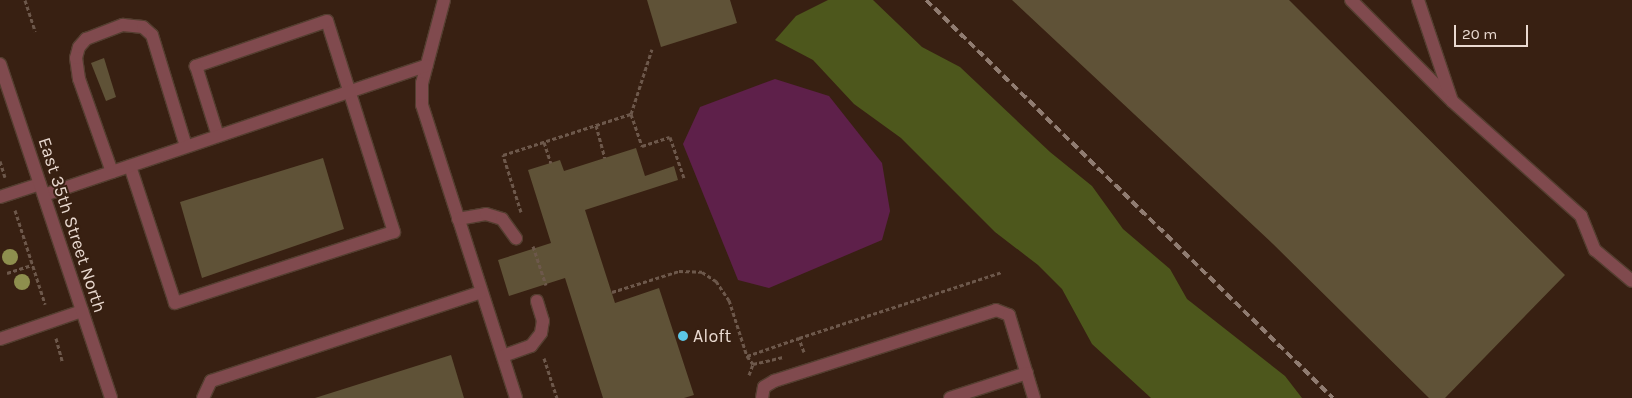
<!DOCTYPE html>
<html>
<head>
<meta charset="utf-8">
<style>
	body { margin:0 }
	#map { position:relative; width:1632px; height:398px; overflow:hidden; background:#382012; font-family:Karla,sans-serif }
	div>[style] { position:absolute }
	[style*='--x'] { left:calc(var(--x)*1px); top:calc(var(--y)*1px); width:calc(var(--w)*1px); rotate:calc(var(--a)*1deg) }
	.forest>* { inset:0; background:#4d571c }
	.water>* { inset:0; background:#5e204a }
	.building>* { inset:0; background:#5f5237 }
	.path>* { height:3px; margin-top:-1.5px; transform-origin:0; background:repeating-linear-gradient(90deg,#6d584b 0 4px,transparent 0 6.5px) }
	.roads { filter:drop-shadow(1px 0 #543e30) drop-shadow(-1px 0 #543e30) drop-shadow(0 1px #543e30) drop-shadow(0 -1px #543e30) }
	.service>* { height:12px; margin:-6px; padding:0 6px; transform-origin:6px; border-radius:6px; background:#804a4e }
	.minor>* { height:12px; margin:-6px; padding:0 6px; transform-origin:6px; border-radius:6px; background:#804a4e }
	.rail>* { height:4px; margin-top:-2px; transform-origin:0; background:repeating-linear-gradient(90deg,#907c71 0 8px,transparent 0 12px) }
	.trees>* { width:16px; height:16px; margin:-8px; border-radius:50%; background:#8e8f4e }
	.dots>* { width:14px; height:14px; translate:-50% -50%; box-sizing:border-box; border:2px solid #382012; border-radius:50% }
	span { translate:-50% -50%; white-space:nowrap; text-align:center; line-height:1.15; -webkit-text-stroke:4px #382012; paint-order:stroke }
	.street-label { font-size:18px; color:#e9d9d0 }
	.poi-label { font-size:18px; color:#e9d9d0 }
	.left { translate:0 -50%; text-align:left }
	.scale { position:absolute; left:1454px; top:25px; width:74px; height:22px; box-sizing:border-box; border:2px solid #e9d9d0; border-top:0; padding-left:6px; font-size:15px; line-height:18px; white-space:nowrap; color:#e9d9d0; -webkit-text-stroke:4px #382012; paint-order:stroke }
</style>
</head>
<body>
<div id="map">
	<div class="forest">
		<div style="clip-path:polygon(828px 0,873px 0,922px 47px,960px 67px,1050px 152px,1092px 186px,1123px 229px,1170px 269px,1187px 299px,1285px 376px,1302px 398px,1151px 398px,1092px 344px,1062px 289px,1038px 265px,995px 232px,901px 138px,854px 104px,813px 60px,775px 40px,796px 16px)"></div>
	</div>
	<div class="water">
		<div style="clip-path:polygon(775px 79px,829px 96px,882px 163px,890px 211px,882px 240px,769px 288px,738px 280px,683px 144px,700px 107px)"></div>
	</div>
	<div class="building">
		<div style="clip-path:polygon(647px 0,730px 0,737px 23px,661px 47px)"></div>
		<div style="clip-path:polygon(1012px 0,1289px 0,1565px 275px,1445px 398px,1429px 398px,1273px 244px)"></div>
		<div style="clip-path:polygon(104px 58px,116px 97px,106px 101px,91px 63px)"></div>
		<div style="clip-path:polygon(636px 148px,645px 176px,674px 166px,678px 180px,585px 210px,615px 303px,659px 288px,694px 395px,684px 398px,603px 398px,565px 278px,509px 296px,498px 260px,551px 243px,528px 170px,560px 160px,564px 171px)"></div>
		<div style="clip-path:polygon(323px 158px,344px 229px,202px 278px,180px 202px)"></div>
		<div style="clip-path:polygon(451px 355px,464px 398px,315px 398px)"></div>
	</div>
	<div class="path">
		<div style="--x:25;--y:0;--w:33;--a:72"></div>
		<div style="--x:631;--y:114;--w:68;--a:-72.1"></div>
		<div style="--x:596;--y:125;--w:34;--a:75"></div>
		<div style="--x:544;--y:142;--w:22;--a:72"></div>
		<div style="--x:0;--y:161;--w:17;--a:73"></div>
		<div style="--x:15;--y:210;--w:99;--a:72.3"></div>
		<div style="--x:521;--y:212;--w:60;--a:-107.5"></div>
		<div style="--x:503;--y:155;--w:134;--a:-17.8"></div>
		<div style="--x:631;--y:114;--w:34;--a:71"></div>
		<div style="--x:642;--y:146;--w:29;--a:-18"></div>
		<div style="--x:670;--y:137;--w:43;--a:71.1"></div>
		<div style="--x:533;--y:246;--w:41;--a:71.6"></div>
		<div style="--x:7;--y:273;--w:26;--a:-18"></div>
		<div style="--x:612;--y:292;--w:70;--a:-17.4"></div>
		<div style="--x:679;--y:271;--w:23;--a:2"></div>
		<div style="--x:702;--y:272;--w:17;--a:33"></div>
		<div style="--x:716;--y:281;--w:23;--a:56"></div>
		<div style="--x:729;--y:300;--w:59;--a:72.2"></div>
		<div style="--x:747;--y:356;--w:55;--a:-19.1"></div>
		<div style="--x:56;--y:338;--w:24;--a:75"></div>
		<div style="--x:804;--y:352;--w:15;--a:-110"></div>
		<div style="--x:799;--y:338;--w:213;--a:-18"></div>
		<div style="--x:747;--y:356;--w:10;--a:53"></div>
		<div style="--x:544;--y:358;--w:42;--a:72"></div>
		<div style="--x:749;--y:375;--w:12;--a:-70"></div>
		<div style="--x:753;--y:364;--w:32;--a:-13"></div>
	</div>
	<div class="roads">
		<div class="service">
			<div style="--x:444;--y:0;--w:86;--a:104.8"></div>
			<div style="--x:422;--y:83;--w:22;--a:90"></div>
			<div style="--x:422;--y:105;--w:308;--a:72.2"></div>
			<div style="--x:1351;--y:0;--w:140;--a:45"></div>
			<div style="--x:1418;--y:0;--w:107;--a:71.4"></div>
			<div style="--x:1452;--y:101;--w:173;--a:41.7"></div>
			<div style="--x:1581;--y:216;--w:37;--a:68"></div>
			<div style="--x:1595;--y:250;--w:48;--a:40"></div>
			<div style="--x:130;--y:166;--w:144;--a:71.8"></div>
			<div style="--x:175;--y:303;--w:230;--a:-18"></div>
			<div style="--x:394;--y:232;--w:221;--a:-107.6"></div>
			<div style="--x:327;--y:21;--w:139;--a:161"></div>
			<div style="--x:196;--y:66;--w:73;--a:72.6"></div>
			<div style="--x:112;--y:172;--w:99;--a:-109.5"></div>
			<div style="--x:79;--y:79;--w:21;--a:-98"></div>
			<div style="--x:76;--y:58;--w:11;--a:-75"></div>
			<div style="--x:79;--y:47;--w:11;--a:-49"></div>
			<div style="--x:86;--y:39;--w:40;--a:-21"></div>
			<div style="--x:123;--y:25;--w:20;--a:6"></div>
			<div style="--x:143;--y:27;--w:12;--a:42"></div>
			<div style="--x:152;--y:35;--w:116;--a:73"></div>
			<div style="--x:44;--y:195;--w:404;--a:-18.7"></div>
			<div style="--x:0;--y:197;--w:42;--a:-18"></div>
			<div style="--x:458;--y:219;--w:28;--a:-10"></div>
			<div style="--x:486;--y:214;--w:17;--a:17"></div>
			<div style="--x:502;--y:219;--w:24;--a:54"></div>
			<div style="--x:0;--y:339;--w:87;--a:-18.9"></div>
			<div style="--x:503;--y:356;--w:30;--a:-20"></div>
			<div style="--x:531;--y:346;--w:16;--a:-52"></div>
			<div style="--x:541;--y:333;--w:12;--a:-81"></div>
			<div style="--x:543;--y:321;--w:21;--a:-107"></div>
			<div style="--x:203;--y:398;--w:19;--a:-65"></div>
			<div style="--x:211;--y:381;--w:284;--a:-18.2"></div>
			<div style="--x:762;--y:398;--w:11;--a:-80"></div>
			<div style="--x:764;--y:387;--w:12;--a:-31"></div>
			<div style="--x:774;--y:381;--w:233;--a:-17.7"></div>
			<div style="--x:996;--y:310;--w:14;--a:21"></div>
			<div style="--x:1009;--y:315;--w:87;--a:73.2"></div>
			<div style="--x:950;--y:398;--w:81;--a:-18"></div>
		</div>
		<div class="minor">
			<div style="--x:0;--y:64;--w:352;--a:71.6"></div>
		</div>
	</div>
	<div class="rail">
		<div style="--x:926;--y:0;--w:569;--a:44.36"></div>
	</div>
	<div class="trees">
		<div style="left:10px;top:257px"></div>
		<div style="left:22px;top:282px"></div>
	</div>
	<div class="dots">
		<div style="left:683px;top:336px;background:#5cc7e7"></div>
	</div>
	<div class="street-label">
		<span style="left:72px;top:225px;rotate:72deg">East 35th Street North</span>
	</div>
	<div class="poi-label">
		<span class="left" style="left:693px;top:336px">Aloft</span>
	</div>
	<div class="scale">20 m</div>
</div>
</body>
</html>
